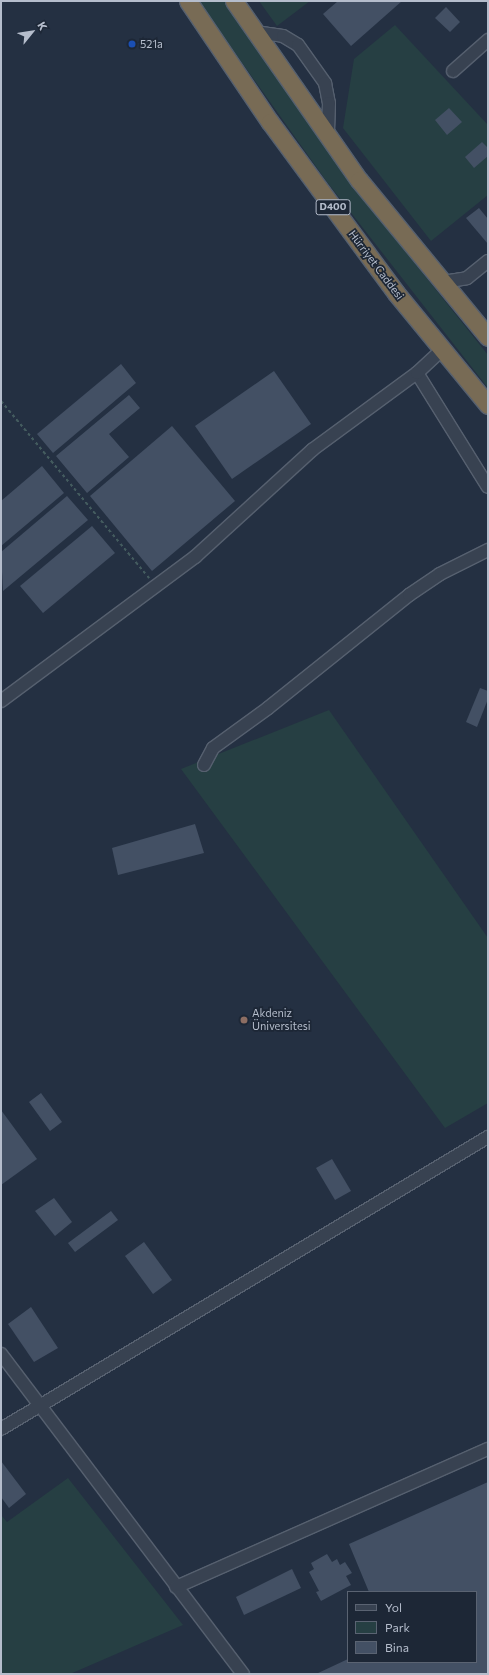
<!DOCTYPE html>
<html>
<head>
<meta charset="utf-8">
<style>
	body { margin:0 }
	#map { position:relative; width:489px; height:1675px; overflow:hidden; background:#243042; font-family:Commissioner,sans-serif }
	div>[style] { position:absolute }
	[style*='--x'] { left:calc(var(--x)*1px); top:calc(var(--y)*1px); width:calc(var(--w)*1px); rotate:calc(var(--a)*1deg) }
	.green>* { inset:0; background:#263f43 }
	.building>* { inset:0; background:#435064 }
	.path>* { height:2px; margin-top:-1px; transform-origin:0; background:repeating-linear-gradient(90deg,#445c5f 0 3px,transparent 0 6px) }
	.roads { filter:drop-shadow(1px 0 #56606f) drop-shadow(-1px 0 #56606f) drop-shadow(0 1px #56606f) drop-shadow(0 -1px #56606f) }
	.minor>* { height:12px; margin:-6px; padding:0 6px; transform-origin:6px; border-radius:6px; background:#384251 }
	.highway>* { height:17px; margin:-8.5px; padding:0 8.5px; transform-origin:8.5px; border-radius:8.5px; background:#786b55 }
	.dots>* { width:11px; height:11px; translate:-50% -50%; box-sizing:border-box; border:2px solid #1d2736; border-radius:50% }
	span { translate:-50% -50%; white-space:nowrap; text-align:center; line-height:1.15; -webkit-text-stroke:3.5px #1d2736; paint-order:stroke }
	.shield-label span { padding:1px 3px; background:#1d2736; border:1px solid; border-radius:3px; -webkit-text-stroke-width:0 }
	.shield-label { font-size:10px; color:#b5bdcc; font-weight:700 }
	.poi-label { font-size:11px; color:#b5bdcc }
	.left { translate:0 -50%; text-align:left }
	.street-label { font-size:11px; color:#b5bdcc }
	.frame { position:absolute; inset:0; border:2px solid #b5bdcc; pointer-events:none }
	.legend { position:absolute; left:347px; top:1591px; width:130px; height:72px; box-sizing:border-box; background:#1d2736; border:1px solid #5a6372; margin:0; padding:5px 7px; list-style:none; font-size:12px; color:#b5bdcc }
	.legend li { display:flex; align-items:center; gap:8px; height:20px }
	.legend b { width:20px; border:1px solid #5a6372 }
	.north { position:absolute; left:12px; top:12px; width:40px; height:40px; -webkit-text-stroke:3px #1d2736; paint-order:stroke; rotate:60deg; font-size:11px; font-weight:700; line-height:16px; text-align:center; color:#b5bdcc }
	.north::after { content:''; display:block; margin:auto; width:14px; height:18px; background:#b5bdcc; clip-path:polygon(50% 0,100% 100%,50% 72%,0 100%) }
</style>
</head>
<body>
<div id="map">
	<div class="green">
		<div style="clip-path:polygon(198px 1px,225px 1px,370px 207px,488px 355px,488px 388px,327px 182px)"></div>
		<div style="clip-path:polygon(259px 1px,310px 1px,277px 26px)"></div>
		<div style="clip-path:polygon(395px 25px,488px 125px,488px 195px,431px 241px,343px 128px,354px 59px)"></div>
		<div style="clip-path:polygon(329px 710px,488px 938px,488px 1103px,445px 1128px,181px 769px)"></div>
		<div style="clip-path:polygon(68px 1478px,183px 1625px,70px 1674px,1px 1674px,1px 1515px,7px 1522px)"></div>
	</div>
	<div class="building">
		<div style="clip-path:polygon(338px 1px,402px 1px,351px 46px,323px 14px)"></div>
		<div style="clip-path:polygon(446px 7px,460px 22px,450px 32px,435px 18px)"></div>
		<div style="clip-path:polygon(449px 108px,462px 122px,447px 135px,435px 120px)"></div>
		<div style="clip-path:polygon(482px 142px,488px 148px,488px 156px,474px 168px,465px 157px)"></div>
		<div style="clip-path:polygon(479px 208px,488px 219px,488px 244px,466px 218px)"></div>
		<div style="clip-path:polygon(121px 364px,136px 383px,53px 453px,37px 434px)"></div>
		<div style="clip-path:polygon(274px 371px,311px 424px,232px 479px,195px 426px)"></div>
		<div style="clip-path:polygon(129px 395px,140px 408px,109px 434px,129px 457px,87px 493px,56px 456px)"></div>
		<div style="clip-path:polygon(172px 426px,235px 501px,152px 571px,90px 496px)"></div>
		<div style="clip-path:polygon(42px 466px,64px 493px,1px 546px,1px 501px)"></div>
		<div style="clip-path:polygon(67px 496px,88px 520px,3px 591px,1px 552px)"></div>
		<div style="clip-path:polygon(92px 526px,115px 553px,43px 613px,20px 586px)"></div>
		<div style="clip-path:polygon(480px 688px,488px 691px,488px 699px,477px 727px,466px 722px)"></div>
		<div style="clip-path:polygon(195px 824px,204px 853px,118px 875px,112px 848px)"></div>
		<div style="clip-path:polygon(41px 1093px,62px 1122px,50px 1131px,29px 1102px)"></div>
		<div style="clip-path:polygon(1px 1110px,37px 1159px,1px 1185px)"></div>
		<div style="clip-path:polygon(332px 1159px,351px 1191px,335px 1200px,316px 1168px)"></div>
		<div style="clip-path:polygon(54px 1198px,72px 1222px,55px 1236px,35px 1211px)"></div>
		<div style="clip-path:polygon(111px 1211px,118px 1220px,75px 1252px,68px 1243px)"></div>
		<div style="clip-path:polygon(144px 1242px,172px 1280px,153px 1294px,125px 1256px)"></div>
		<div style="clip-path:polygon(31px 1307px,58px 1348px,34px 1362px,8px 1324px)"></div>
		<div style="clip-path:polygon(1px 1461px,26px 1494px,9px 1508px,1px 1497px)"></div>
		<div style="clip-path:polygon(488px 1482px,488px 1674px,316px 1674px,348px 1659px,348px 1662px,476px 1662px,476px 1592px,369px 1592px,349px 1544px)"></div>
		<div style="clip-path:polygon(327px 1554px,332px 1562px,337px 1559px,340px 1565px,345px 1562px,352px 1573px,346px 1576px,351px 1585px,321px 1601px,316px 1592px,319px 1591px,309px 1572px,314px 1569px,311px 1563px)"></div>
		<div style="clip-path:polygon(292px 1569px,301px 1588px,244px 1615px,236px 1597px)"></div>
	</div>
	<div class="path">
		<div style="--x:1;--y:401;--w:231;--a:50.1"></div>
	</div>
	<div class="roads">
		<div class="minor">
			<div style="--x:255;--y:32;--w:28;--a:8"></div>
			<div style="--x:283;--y:36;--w:17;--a:31"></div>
			<div style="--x:298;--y:45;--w:47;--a:54.6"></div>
			<div style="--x:325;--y:83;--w:20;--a:79"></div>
			<div style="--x:329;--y:103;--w:32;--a:92"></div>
			<div style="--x:453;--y:71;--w:47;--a:-41.5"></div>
			<div style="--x:443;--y:282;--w:24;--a:-9"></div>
			<div style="--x:467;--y:278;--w:27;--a:-39"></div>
			<div style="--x:417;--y:373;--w:134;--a:58.1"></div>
			<div style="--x:1;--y:701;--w:242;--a:-36.6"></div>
			<div style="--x:195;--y:557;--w:159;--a:-42.4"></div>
			<div style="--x:312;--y:450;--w:130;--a:-36.3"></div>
			<div style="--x:417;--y:373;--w:34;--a:-43"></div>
			<div style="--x:204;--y:765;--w:19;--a:-62"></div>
			<div style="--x:213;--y:748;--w:68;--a:-36"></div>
			<div style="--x:268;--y:708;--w:181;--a:-38.7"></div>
			<div style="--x:409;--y:595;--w:37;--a:-34"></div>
			<div style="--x:440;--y:574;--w:54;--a:-26.6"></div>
			<div style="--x:1;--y:1354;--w:401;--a:52.9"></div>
			<div style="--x:1;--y:1429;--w:568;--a:-30.95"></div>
			<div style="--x:176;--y:1587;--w:341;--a:-23.9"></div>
		</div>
		<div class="highway">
			<div style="--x:188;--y:1;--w:146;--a:55.9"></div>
			<div style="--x:270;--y:122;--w:212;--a:53.6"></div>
			<div style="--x:396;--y:293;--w:145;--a:50.6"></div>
			<div style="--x:234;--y:1;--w:218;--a:55.1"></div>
			<div style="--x:359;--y:180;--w:203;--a:50.6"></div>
		</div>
	</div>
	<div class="dots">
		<div style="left:132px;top:44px;background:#1a4fb4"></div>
		<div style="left:244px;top:1020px;background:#8d6e63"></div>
	</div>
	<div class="shield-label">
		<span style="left:333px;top:207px">D400</span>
	</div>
	<div class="poi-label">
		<span class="left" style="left:140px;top:44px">521a</span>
		<span class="left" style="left:252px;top:1020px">Akdeniz<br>Üniversitesi</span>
	</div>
	<div class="street-label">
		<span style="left:376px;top:265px;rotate:53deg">Hürriyet Caddesi</span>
	</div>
	<div class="frame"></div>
	<ul class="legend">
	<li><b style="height:5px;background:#384251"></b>Yol</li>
	<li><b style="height:11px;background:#263f43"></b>Park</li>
	<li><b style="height:11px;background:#435064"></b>Bina</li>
	</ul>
	<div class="north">K</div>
</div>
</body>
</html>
